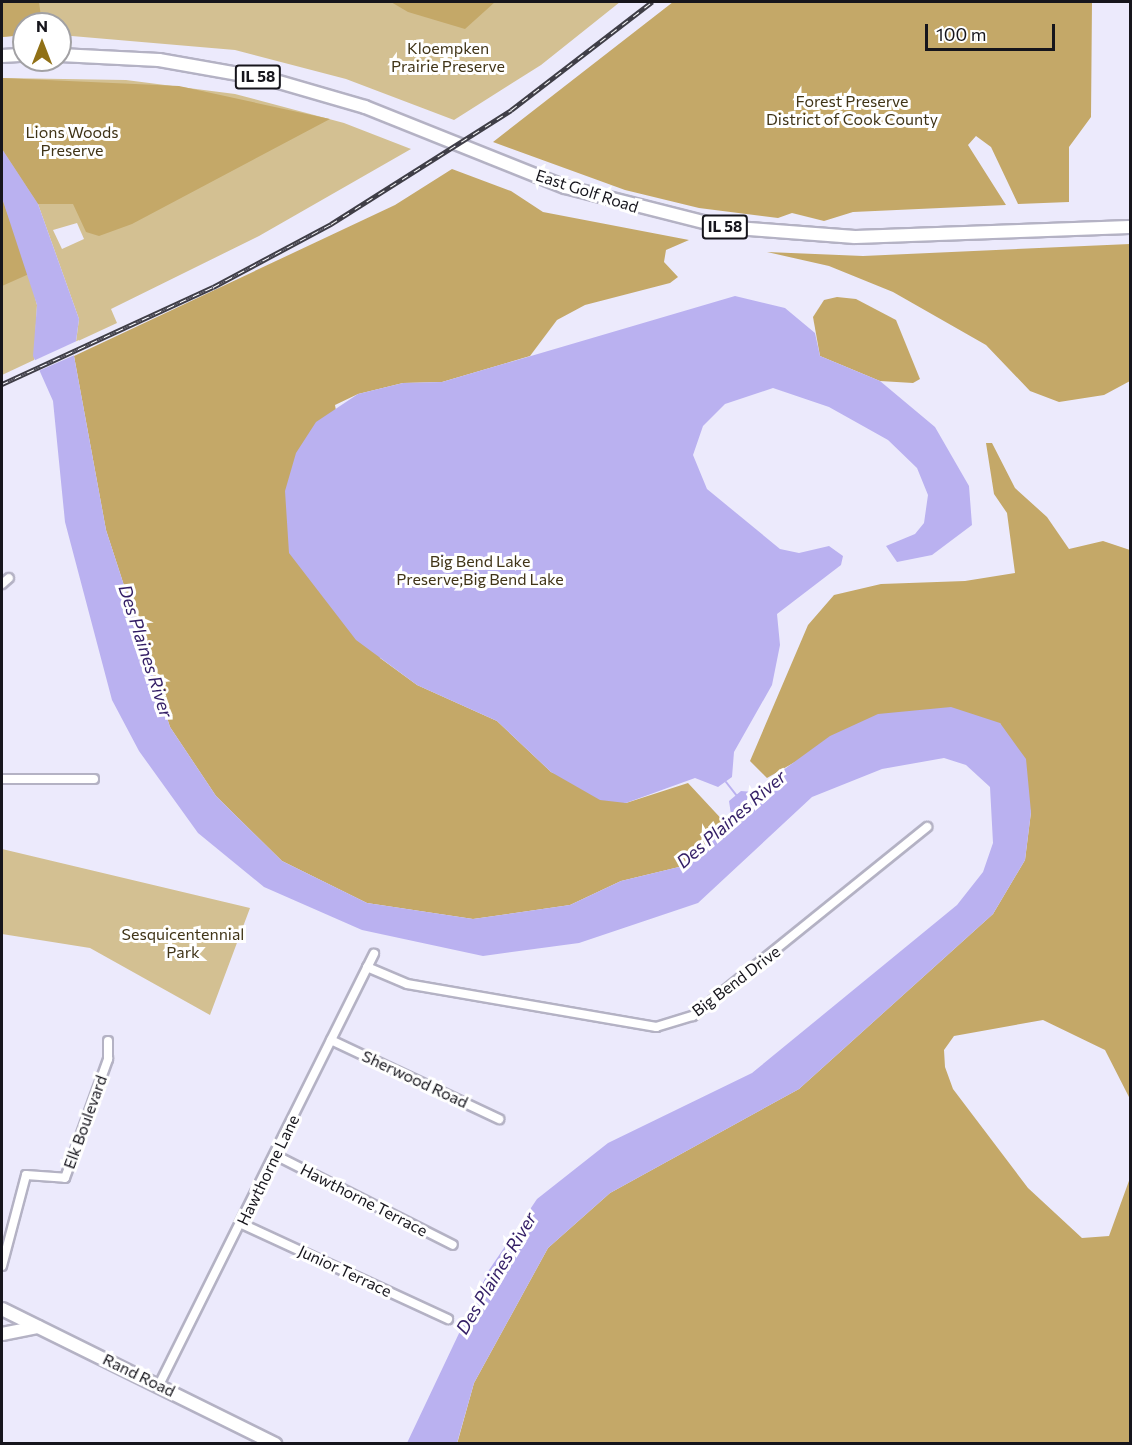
<!DOCTYPE html>
<html>
<head>
<meta charset="utf-8">
<style>
	body { margin:0 }
	#map { position:relative; width:1132px; height:1445px; overflow:hidden; background:#eceafc; font-family:Commissioner,sans-serif }
	div>[style] { position:absolute }
	[style*='--x'] { left:calc(var(--x)*1px); top:calc(var(--y)*1px); width:calc(var(--w)*1px); rotate:calc(var(--a)*1deg) }
	.green>* { inset:0; background:#d3c092 }
	.forest>* { inset:0; background:#c4a868 }
	.water>* { inset:0; background:#bab1f0 }
	.pier>* { inset:0; background:#eceafc }
	.stream>* { height:2px; margin:-1px; padding:0 1px; transform-origin:1px; border-radius:1px; background:#bab1f0 }
	.roads { filter:drop-shadow(2px 0 #b4b2c4) drop-shadow(-2px 0 #b4b2c4) drop-shadow(0 2px #b4b2c4) drop-shadow(0 -2px #b4b2c4) }
	.minor>* { height:8px; margin:-4px; padding:0 4px; transform-origin:4px; border-radius:4px; background:#fff }
	.primary>* { height:12px; margin:-6px; padding:0 6px; transform-origin:6px; border-radius:6px; background:#fff }
	.rail>* { height:4.5px; margin-top:-2.25px; transform-origin:0; background:repeating-linear-gradient(90deg,#fff 0 7px,#3f3e47 0 14px); box-sizing:border-box; border-block:2px solid #3f3e47 }
	span { translate:-50% -50%; white-space:nowrap; text-align:center; line-height:1.15; -webkit-text-stroke:6px #fff; paint-order:stroke }
	.shield-label span { padding:2px 4px; background:#fff; border:2px solid; border-radius:4px; -webkit-text-stroke-width:0 }
	.shield-label { font-size:15px; color:#16151c; font-weight:700 }
	.park-label { font-size:16px; color:#403417 }
	.street-label { font-size:16px; color:#16151c }
	.water-label { font-size:18px; color:#321d65; font-style:italic }
	.frame { position:absolute; inset:0; border:3px solid #16151c; pointer-events:none }
	.north { position:absolute; left:12px; top:12px; width:60px; height:60px; box-sizing:border-box; background:#fff; border:2px solid #a2a1a4; border-radius:50%; rotate:0deg; font-size:16px; font-weight:700; line-height:24px; text-align:center; color:#16151c }
	.north::after { content:''; display:block; margin:auto; width:21px; height:27px; background:#907016; clip-path:polygon(50% 0,100% 100%,50% 72%,0 100%) }
	.scale { position:absolute; left:925px; top:24px; width:130px; height:27px; box-sizing:border-box; border:3px solid #16151c; border-top:0; padding-left:8px; font-size:18px; line-height:21px; white-space:nowrap; color:#16151c; -webkit-text-stroke:4px #fff; paint-order:stroke }
</style>
</head>
<body>
<div id="map">
	<div class="green">
		<div style="clip-path:polygon(2px 2px,620px 2px,541px 65px,454px 120px,346px 79px,235px 50px,60px 35px,60px 24px,24px 24px,24px 35px,2px 37px)"></div>
		<div style="clip-path:polygon(evenodd,2px 78px,126px 80px,235px 94px,344px 123px,411px 149px,259px 236px,111px 309px,117px 323px,76px 342px,79px 319px,38px 204px,29px 274px,37px 305px,34px 360px,2px 375px,2px 78px,77px 223px,84px 239px,62px 249px,53px 230px,77px 223px)"></div>
		<div style="clip-path:polygon(2px 849px,250px 908px,210px 1015px,90px 948px,2px 934px)"></div>
	</div>
	<div class="forest">
		<div style="clip-path:polygon(2px 2px,39px 2px,42px 24px,24px 24px,24px 35px,2px 37px)"></div>
		<div style="clip-path:polygon(391px 2px,495px 2px,465px 29px,408px 12px)"></div>
		<div style="clip-path:polygon(673px 2px,1092px 2px,1091px 117px,1069px 147px,1069px 202px,1018px 204px,991px 147px,976px 136px,968px 145px,1006px 205px,853px 212px,824px 221px,792px 213px,778px 218px,699px 208px,625px 190px,493px 142px)"></div>
		<div style="clip-path:polygon(2px 78px,179px 86px,330px 119px,132px 224px,99px 236px,86px 232px,73px 204px,38px 204px,2px 149px)"></div>
		<div style="clip-path:polygon(452px 169px,511px 191px,543px 212px,689px 240px,666px 250px,664px 262px,678px 277px,670px 283px,585px 305px,557px 320px,530px 356px,442px 382px,403px 383px,358px 394px,335px 405px,380px 658px,417px 685px,497px 721px,551px 772px,626px 803px,688px 783px,728px 826px,679px 867px,621px 881px,570px 905px,473px 919px,367px 903px,282px 861px,216px 796px,170px 727px,106px 530px,74px 356px,395px 205px)"></div>
		<div style="clip-path:polygon(2px 198px,29px 274px,2px 286px)"></div>
		<div style="clip-path:polygon(1130px 244px,1130px 381px,1104px 395px,1059px 402px,1030px 391px,986px 345px,893px 292px,829px 266px,767px 252px,863px 256px)"></div>
		<div style="clip-path:polygon(837px 297px,856px 299px,896px 320px,920px 379px,913px 383px,880px 381px,820px 356px,813px 317px,824px 300px)"></div>
		<div style="clip-path:polygon(986px 443px,992px 443px,1015px 488px,1047px 517px,1069px 549px,1103px 541px,1130px 550px,1130px 1099px,1105px 1050px,1043px 1020px,954px 1036px,944px 1050px,945px 1067px,953px 1089px,1028px 1188px,1082px 1238px,1109px 1236px,1130px 1178px,1130px 1443px,457px 1444px,474px 1383px,548px 1248px,610px 1193px,799px 1089px,993px 914px,1025px 860px,1031px 812px,1000px 723px,795px 762px,767px 778px,750px 761px,808px 625px,834px 595px,881px 584px,965px 581px,1015px 573px,1007px 513px,994px 494px)"></div>
	</div>
	<div class="water">
		<div style="clip-path:polygon(2px 149px,38px 204px,79px 319px,74px 356px,106px 530px,170px 727px,216px 796px,282px 861px,367px 903px,473px 919px,570px 905px,621px 881px,679px 867px,732px 821px,729px 801px,741px 791px,753px 792px,830px 736px,878px 714px,951px 707px,1000px 723px,1026px 759px,1031px 812px,1025px 860px,993px 914px,799px 1089px,610px 1193px,548px 1248px,474px 1383px,457px 1443px,407px 1443px,489px 1270px,537px 1199px,608px 1143px,752px 1073px,957px 905px,983px 872px,993px 843px,990px 787px,966px 765px,944px 758px,882px 769px,812px 797px,698px 903px,579px 943px,483px 956px,362px 930px,264px 887px,198px 833px,139px 751px,112px 700px,65px 522px,53px 401px,33px 356px,37px 305px,2px 198px)"></div>
		<div style="clip-path:polygon(735px 296px,785px 308px,815px 333px,820px 356px,880px 381px,935px 427px,969px 486px,972px 525px,932px 555px,897px 562px,886px 546px,915px 534px,924px 523px,928px 495px,917px 468px,888px 440px,829px 407px,773px 388px,725px 404px,703px 426px,693px 455px,707px 489px,780px 549px,799px 553px,829px 546px,843px 556px,841px 565px,777px 614px,780px 645px,772px 685px,734px 752px,732px 777px,718px 787px,695px 778px,626px 803px,600px 800px,551px 772px,497px 721px,417px 685px,356px 640px,289px 553px,285px 491px,296px 453px,316px 422px,358px 394px,403px 383px,442px 382px)"></div>
	</div>
	<div class="pier">
		<div style="clip-path:polygon(79px 340px,77px 354px,34px 373px,31px 362px)"></div>
	</div>
	<div class="stream">
		<div style="--x:726;--y:782;--w:18;--a:52"></div>
	</div>
	<div class="roads">
		<div class="minor">
			<div style="--x:2;--y:584;--w:9;--a:-41"></div>
			<div style="--x:2;--y:779;--w:92;--a:0"></div>
			<div style="--x:367;--y:967;--w:43;--a:23"></div>
			<div style="--x:407;--y:984;--w:253;--a:9.8"></div>
			<div style="--x:656;--y:1027;--w:39;--a:-17"></div>
			<div style="--x:693;--y:1016;--w:301;--a:-38.9"></div>
			<div style="--x:331;--y:1040;--w:186;--a:25.2"></div>
			<div style="--x:275;--y:1155;--w:199;--a:26.8"></div>
			<div style="--x:242;--y:1224;--w:227;--a:24.8"></div>
			<div style="--x:2;--y:1266;--w:94;--a:-75.2"></div>
			<div style="--x:26;--y:1175;--w:39;--a:4"></div>
			<div style="--x:65;--y:1178;--w:127;--a:-70.1"></div>
			<div style="--x:108;--y:1059;--w:18;--a:-90"></div>
			<div style="--x:159;--y:1385;--w:482;--a:-63.5"></div>
		</div>
		<div class="primary">
			<div style="--x:60;--y:55;--w:99;--a:2.9"></div>
			<div style="--x:159;--y:60;--w:115;--a:10"></div>
			<div style="--x:272;--y:80;--w:97;--a:16.2"></div>
			<div style="--x:365;--y:107;--w:215;--a:21.8"></div>
			<div style="--x:565;--y:187;--w:163;--a:14.2"></div>
			<div style="--x:723;--y:227;--w:132;--a:4.3"></div>
			<div style="--x:855;--y:237;--w:275;--a:-2.1"></div>
			<div style="--x:2;--y:56;--w:22;--a:-3"></div>
			<div style="--x:2;--y:1309;--w:305;--a:26.3"></div>
			<div style="--x:2;--y:1334;--w:37;--a:-11"></div>
		</div>
	</div>
	<div class="rail">
		<div style="--x:2;--y:384;--w:232;--a:-24.7"></div>
		<div style="--x:213;--y:287;--w:134;--a:-28.1"></div>
		<div style="--x:331;--y:224;--w:213;--a:-32.3"></div>
		<div style="--x:511;--y:110;--w:178;--a:-37.5"></div>
	</div>
	<div class="shield-label">
		<span style="left:258px;top:77px">IL 58</span>
		<span style="left:725px;top:227px">IL 58</span>
	</div>
	<div class="park-label">
		<span style="left:448px;top:57px">Kloempken<br>Prairie Preserve</span>
		<span style="left:852px;top:110px">Forest Preserve<br>District of Cook County</span>
		<span style="left:72px;top:141px">Lions Woods<br>Preserve</span>
		<span style="left:480px;top:570px">Big Bend Lake<br>Preserve;Big Bend Lake</span>
		<span style="left:183px;top:943px">Sesquicentennial<br>Park</span>
	</div>
	<div class="street-label">
		<span style="left:587px;top:191px;rotate:18deg">East Golf Road</span>
		<span style="left:736px;top:981px;rotate:-37deg">Big Bend Drive</span>
		<span style="left:415px;top:1079px;rotate:25deg">Sherwood Road</span>
		<span style="left:85px;top:1122px;rotate:-70deg">Elk Boulevard</span>
		<span style="left:268px;top:1170px;rotate:-64deg">Hawthorne Lane</span>
		<span style="left:364px;top:1200px;rotate:27deg">Hawthorne Terrace</span>
		<span style="left:345px;top:1271px;rotate:25deg">Junior Terrace</span>
		<span style="left:139px;top:1375px;rotate:26deg">Rand Road</span>
	</div>
	<div class="water-label">
		<span style="left:146px;top:651px;rotate:72deg">Des Plaines River</span>
		<span style="left:731px;top:819px;rotate:-41deg">Des Plaines River</span>
		<span style="left:496px;top:1273px;rotate:-59deg">Des Plaines River</span>
	</div>
	<div class="frame"></div>
	<div class="north">N</div>
	<div class="scale">100 m</div>
</div>
</body>
</html>
